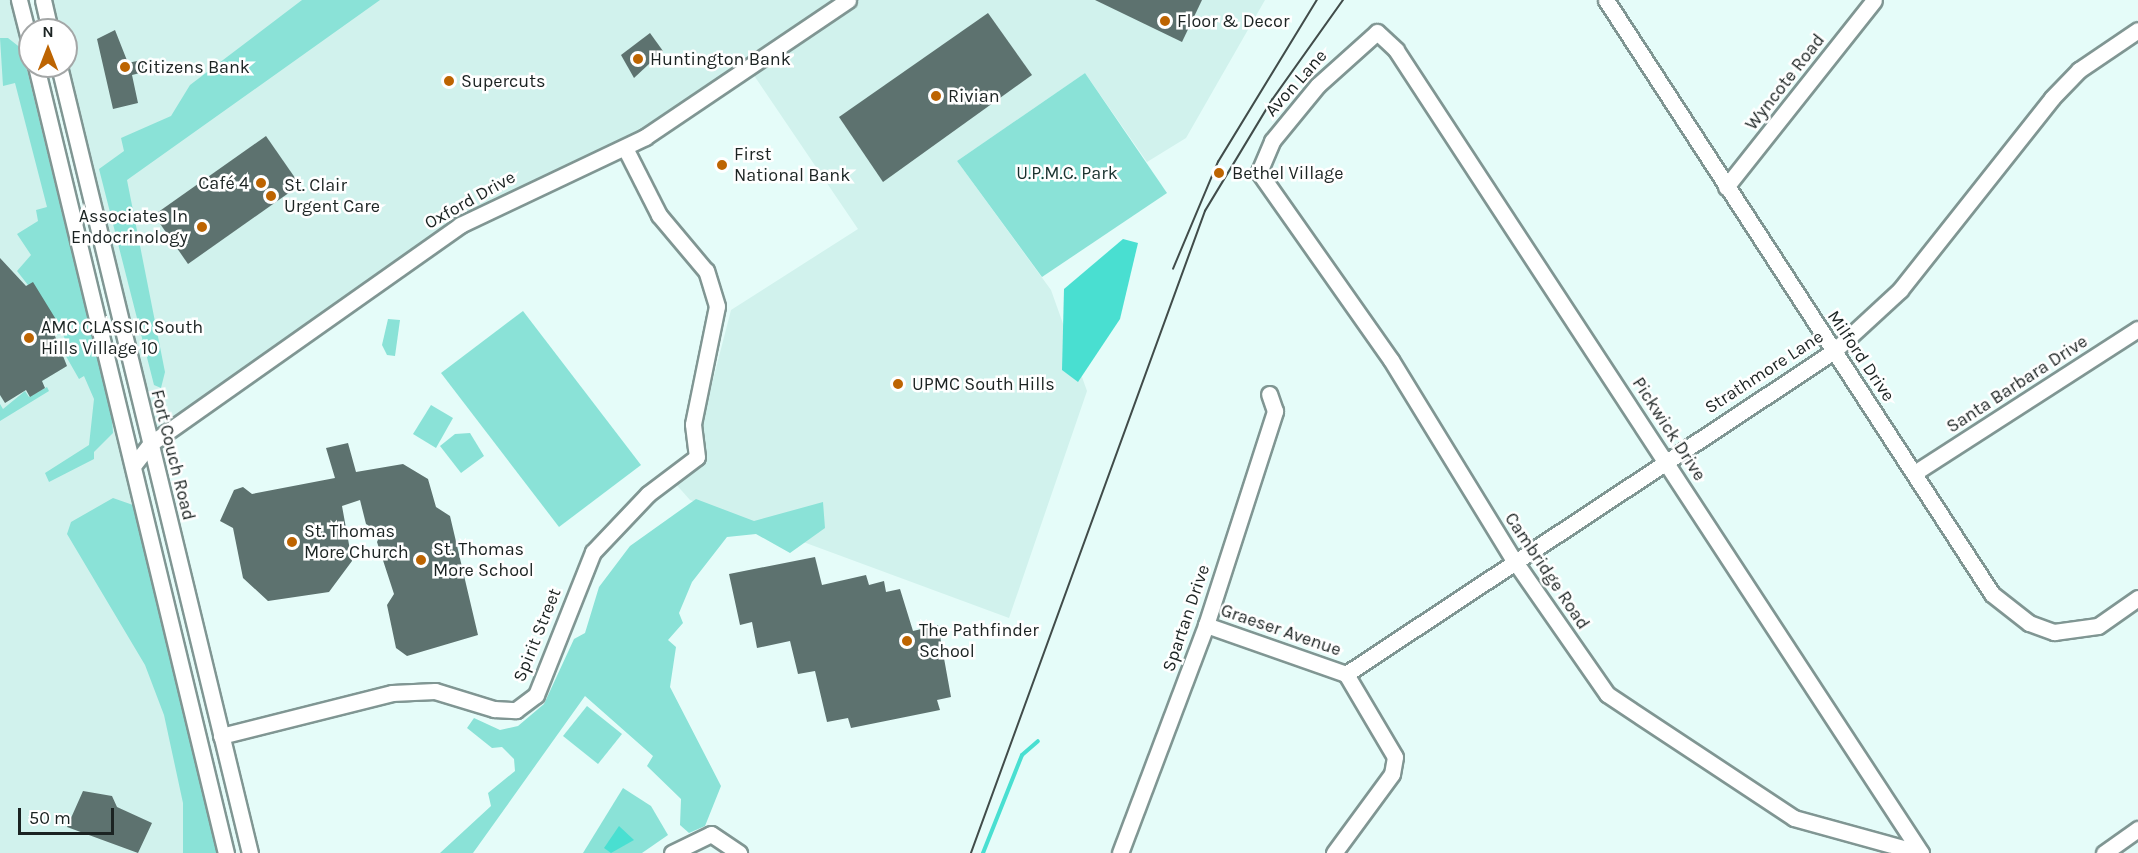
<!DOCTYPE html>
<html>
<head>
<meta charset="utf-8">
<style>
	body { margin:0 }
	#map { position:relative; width:2138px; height:853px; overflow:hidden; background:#e5fcf9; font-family:Karla,sans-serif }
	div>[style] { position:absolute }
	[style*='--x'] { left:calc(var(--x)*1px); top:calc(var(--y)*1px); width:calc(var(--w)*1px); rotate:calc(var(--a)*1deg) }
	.built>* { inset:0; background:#d1f2ed }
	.green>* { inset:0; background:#8ae2d7 }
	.water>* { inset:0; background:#49dfd1 }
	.stream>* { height:4px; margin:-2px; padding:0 2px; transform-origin:2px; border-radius:2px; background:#49dfd1 }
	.building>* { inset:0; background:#5d726f }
	.roads { filter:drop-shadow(2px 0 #809693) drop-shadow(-2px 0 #809693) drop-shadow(0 2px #809693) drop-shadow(0 -2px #809693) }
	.minor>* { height:15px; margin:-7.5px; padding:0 7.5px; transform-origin:7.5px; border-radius:7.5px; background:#fff }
	.tram>* { height:1.5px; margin:-0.75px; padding:0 0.75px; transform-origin:0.75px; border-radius:0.75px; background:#414c4a }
	.dots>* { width:16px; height:16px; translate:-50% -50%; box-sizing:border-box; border:3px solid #fff; border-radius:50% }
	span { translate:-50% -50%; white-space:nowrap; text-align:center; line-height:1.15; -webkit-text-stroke:5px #fff; paint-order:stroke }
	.poi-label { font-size:18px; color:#1b2322 }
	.left { translate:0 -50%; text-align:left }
	.right { translate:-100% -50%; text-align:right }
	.street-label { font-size:18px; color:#1b2322 }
	.park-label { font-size:18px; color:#18312e }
	.north { position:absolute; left:18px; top:18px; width:60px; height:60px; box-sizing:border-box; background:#fff; border:2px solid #a4a7a7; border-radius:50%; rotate:0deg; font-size:16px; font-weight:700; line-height:24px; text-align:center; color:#1b2322 }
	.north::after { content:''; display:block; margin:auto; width:21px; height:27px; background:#bd6401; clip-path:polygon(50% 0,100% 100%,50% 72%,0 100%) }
	.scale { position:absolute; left:18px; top:808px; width:96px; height:27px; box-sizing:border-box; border:3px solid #1b2322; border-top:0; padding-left:8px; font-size:18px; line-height:21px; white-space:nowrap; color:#1b2322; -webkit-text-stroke:4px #fff; paint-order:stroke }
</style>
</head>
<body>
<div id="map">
	<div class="built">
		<div style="clip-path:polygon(0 0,19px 0,30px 66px,226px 853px,0 853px)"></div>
		<div style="clip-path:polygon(43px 0,1265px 0,1186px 138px,1147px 162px,1085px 73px,957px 161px,1051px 290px,1087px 391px,1009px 618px,690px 500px,674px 482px,697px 442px,731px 310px,858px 229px,749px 68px,695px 105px,491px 208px,150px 444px,66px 66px,66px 30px,50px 30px)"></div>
	</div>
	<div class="green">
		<div style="clip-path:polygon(302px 0,380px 0,127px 180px,165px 372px,161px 388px,154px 385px,99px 169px,124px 151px,121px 138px,171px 116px,190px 85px)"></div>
		<div style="clip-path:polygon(0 38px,8px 38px,22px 49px,112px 418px,113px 433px,94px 452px,94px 459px,49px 482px,45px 473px,89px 445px,94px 399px,84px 376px,79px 379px,63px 351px,67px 345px,60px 326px,17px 271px,31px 255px,17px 234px,38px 221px,36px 210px,47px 207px,15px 83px,3px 86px)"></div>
		<div style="clip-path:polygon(1085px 73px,1167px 193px,1042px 277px,957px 161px)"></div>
		<div style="clip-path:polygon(523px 311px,641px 465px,559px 527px,441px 373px)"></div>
		<div style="clip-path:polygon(388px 319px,400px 320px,395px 356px,387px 355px,382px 345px)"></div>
		<div style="clip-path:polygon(47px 387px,49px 391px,0 421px,0 404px,3px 409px,25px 391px,29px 397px)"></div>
		<div style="clip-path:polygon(431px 405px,453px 418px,436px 448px,413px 434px)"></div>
		<div style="clip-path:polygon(470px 433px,484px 456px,461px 473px,440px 446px,455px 434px)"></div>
		<div style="clip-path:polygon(113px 498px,133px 505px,219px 853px,183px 853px,183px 803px,164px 715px,145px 665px,67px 534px,71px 522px)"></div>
		<div style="clip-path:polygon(696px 499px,754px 521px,823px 502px,825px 528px,790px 553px,756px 534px,727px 537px,692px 582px,679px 613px,683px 623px,668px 640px,676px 647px,670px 687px,721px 786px,705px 826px,689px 833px,680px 825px,681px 799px,647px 766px,653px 756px,585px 696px,473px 853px,440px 853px,491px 806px,488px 793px,515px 771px,514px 759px,502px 747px,492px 748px,467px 728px,474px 718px,500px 730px,518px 726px,544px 704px,574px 639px,585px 633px,599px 587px,630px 546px)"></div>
		<div style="clip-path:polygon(587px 706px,622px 734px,598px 764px,563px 736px)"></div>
		<div style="clip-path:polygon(623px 788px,651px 806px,668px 835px,642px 853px,583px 853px)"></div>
	</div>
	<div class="water">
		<div style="clip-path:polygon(1123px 239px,1138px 243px,1120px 319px,1078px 382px,1062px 370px,1064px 289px)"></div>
		<div style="clip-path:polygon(619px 826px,634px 840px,611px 853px,604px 848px)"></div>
	</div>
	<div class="stream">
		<div style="--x:983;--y:853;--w:105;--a:-68.3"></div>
		<div style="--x:1022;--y:755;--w:21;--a:-41"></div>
	</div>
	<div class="building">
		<div style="clip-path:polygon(1095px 0,1202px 0,1182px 42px)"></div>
		<div style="clip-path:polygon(988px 13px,1032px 75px,883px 182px,839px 117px)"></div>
		<div style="clip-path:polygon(115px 30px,128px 63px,146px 59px,148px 71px,132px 75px,138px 103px,113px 109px,97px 39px)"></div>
		<div style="clip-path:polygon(650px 33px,663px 51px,634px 78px,621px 55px)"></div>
		<div style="clip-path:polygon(266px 136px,300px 185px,188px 264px,154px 215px)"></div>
		<div style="clip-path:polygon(0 258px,26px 286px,33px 282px,60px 326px,53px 331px,67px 366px,42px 381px,45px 388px,30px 397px,26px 390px,5px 403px,0 395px)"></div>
		<div style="clip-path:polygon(348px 443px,356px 472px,403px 464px,428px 479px,436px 507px,450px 516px,478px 635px,407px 656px,396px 648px,387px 605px,394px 594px,377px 542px,381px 533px,366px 524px,360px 500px,342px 506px,352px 561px,329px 592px,268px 601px,243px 578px,233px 528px,220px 521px,234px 490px,243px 487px,252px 494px,335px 478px,326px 448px)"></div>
		<div style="clip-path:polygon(815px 557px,822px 585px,866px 575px,869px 585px,884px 581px,886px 592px,900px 589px,913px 631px,938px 625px,951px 697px,937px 700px,940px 710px,851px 728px,848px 718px,827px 722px,815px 671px,798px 674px,790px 641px,757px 648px,752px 622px,740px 625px,729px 574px)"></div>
		<div style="clip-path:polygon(83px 791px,112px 796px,117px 807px,152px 823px,138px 853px,67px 827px)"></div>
	</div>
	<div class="roads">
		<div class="minor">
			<div style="--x:19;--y:0;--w:44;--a:75.7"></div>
			<div style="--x:43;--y:0;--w:31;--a:77"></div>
			<div style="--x:1606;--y:0;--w:708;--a:56.98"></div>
			<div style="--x:1992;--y:594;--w:47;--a:38.1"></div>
			<div style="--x:2029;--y:623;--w:27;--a:20"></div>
			<div style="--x:2054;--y:632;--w:44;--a:-7.8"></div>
			<div style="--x:2098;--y:626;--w:49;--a:-35"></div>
			<div style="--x:1377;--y:32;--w:26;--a:43"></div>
			<div style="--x:1396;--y:50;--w:959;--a:56.82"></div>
			<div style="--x:1921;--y:853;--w:132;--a:-164.6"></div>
			<div style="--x:1794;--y:818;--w:224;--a:-146.5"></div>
			<div style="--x:1607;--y:694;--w:165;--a:-124.8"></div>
			<div style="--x:1513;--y:559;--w:233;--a:-121.5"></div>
			<div style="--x:1391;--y:360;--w:230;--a:-125.1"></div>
			<div style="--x:1259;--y:172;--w:34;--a:-67"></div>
			<div style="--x:1272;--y:141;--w:72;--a:-50.6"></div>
			<div style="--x:1318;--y:85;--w:79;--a:-41.9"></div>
			<div style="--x:36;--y:66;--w:810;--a:76.43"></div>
			<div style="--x:59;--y:66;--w:810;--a:76.36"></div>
			<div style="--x:1726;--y:187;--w:238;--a:-51.6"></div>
			<div style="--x:133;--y:466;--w:28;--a:-52"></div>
			<div style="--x:150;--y:444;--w:380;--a:-35.2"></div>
			<div style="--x:460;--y:225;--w:205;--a:-25.4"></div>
			<div style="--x:645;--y:137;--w:245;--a:-34"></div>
			<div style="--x:1916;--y:472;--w:264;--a:-32.8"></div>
			<div style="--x:1206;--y:625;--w:148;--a:19.3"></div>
			<div style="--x:1346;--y:674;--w:96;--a:59.4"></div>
			<div style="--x:1395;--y:757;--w:17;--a:100"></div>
			<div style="--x:1392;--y:774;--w:98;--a:126.3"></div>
			<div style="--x:1346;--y:674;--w:585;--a:-33.5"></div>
			<div style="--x:1834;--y:351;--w:90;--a:-42.7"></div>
			<div style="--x:1900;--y:290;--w:245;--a:-51.6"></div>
			<div style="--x:2052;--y:98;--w:39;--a:-46"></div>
			<div style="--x:2079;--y:70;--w:71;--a:-34.1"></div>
			<div style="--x:221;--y:736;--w:176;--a:-14.1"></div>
			<div style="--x:392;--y:693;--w:43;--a:-2.7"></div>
			<div style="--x:435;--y:691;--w:62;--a:17"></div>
			<div style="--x:494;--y:709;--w:22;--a:3"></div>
			<div style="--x:516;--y:710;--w:25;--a:-37"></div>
			<div style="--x:536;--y:695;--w:154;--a:-68.3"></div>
			<div style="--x:593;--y:552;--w:80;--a:-46.5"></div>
			<div style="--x:648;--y:494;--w:61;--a:-37.1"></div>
			<div style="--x:697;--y:457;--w:33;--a:-97"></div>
			<div style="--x:693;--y:424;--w:120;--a:-78.5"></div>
			<div style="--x:717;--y:306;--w:37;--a:-107"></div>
			<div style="--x:706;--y:271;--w:73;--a:-130"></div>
			<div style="--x:659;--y:215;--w:75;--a:-116.9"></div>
			<div style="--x:672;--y:853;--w:43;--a:-26"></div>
			<div style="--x:711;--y:834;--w:34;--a:34"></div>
			<div style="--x:1120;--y:853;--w:244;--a:-69.3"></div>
			<div style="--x:1206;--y:625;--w:225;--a:-72.1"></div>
			<div style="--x:1275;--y:411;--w:18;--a:-109"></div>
			<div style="--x:2104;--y:853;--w:42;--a:-35.2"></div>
		</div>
	</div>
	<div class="tram">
		<div style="--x:1173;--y:269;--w:116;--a:-67.2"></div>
		<div style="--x:1218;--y:162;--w:190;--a:-58.6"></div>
		<div style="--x:971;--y:853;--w:683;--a:-69.97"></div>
		<div style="--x:1205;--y:211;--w:130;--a:-58.9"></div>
		<div style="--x:1272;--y:100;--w:123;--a:-54.6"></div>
	</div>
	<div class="dots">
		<div style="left:1165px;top:21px;background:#bd6401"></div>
		<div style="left:638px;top:59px;background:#bd6401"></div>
		<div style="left:125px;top:67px;background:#bd6401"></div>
		<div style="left:449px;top:81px;background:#bd6401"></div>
		<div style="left:936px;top:96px;background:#bd6401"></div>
		<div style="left:722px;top:165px;background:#bd6401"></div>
		<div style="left:1219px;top:173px;background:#bd6401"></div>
		<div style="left:261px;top:183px;background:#bd6401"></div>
		<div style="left:271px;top:196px;background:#bd6401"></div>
		<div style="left:202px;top:227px;background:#bd6401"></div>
		<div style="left:29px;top:338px;background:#bd6401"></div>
		<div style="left:898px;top:384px;background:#bd6401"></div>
		<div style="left:292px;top:542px;background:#bd6401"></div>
		<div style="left:421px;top:560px;background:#bd6401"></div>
		<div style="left:907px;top:641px;background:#bd6401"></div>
	</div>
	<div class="poi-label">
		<span class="left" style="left:1177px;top:21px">Floor &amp; Decor</span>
		<span class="left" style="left:650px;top:59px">Huntington Bank</span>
		<span class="left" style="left:137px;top:67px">Citizens Bank</span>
		<span class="left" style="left:461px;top:81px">Supercuts</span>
		<span class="left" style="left:948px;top:96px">Rivian</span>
		<span class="left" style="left:734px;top:165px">First<br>National Bank</span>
		<span class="left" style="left:1232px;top:173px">Bethel Village</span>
		<span class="right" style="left:249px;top:183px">Café 4</span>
		<span class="left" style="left:284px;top:196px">St. Clair<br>Urgent Care</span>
		<span class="right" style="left:188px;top:227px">Associates In<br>Endocrinology</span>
		<span class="left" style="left:41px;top:338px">AMC CLASSIC South<br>Hills Village 10</span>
		<span class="left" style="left:912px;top:384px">UPMC South Hills</span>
		<span class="left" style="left:304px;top:542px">St. Thomas<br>More Church</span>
		<span class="left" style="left:433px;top:560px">St. Thomas<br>More School</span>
		<span class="left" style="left:919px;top:641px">The Pathfinder<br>School</span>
	</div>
	<div class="street-label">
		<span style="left:1785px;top:82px;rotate:-52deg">Wyncote Road</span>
		<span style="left:1296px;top:83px;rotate:-48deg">Avon Lane</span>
		<span style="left:470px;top:200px;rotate:-29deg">Oxford Drive</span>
		<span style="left:1861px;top:356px;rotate:56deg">Milford Drive</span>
		<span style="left:1764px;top:372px;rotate:-33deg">Strathmore Lane</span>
		<span style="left:2017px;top:384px;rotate:-33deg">Santa Barbara Drive</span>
		<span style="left:1669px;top:429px;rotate:57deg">Pickwick Drive</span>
		<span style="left:173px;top:455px;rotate:76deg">Fort Couch Road</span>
		<span style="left:1547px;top:571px;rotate:56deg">Cambridge Road</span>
		<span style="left:1186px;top:618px;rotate:-71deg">Spartan Drive</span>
		<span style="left:1281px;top:630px;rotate:19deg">Graeser Avenue</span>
		<span style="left:537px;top:635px;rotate:-68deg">Spirit Street</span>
	</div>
	<div class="park-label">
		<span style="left:1067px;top:173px">U.P.M.C. Park</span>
	</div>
	<div class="north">N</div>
	<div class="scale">50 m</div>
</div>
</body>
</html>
